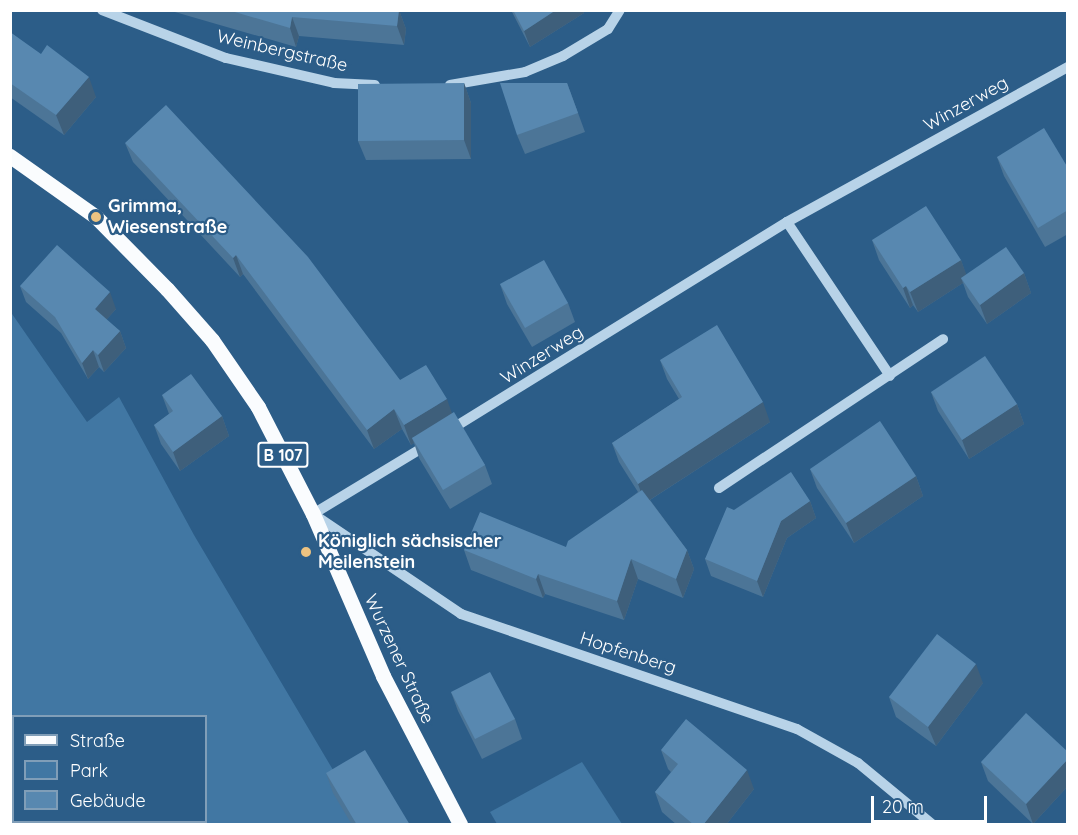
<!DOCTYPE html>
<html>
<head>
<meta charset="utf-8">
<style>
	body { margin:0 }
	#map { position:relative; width:1078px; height:835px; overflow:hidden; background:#2c5d88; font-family:Quicksand,sans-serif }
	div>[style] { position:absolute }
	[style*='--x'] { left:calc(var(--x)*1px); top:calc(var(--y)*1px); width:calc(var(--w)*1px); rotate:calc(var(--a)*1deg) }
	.green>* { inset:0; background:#4177a3 }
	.minor>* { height:10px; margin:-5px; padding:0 5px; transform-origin:5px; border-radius:5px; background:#b8d3e8 }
	.major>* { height:15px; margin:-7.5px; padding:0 7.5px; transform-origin:7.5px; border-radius:7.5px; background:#fafcfe }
	.wall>* { inset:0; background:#4c7597 }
	.shaded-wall>* { inset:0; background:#3e5f7b }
	.building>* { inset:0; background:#5888b0 }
	.dots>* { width:16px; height:16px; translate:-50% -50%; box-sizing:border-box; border:3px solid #2c5d88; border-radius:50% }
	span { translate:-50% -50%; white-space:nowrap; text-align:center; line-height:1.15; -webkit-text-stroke:4.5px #2c5d88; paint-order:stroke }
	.shield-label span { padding:2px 4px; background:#2c5d88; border:2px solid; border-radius:4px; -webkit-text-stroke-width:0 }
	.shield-label { font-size:16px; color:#fff; font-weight:700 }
	.street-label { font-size:18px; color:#fff }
	.poi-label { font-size:18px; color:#fff; font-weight:700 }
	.left { translate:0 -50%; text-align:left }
	.frame { position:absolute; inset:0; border:12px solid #fff; pointer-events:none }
	.legend { position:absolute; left:12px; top:715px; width:195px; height:108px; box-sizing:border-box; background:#2c5d88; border:2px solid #809eb8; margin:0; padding:8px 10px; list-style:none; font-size:18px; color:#fff }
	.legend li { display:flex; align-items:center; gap:12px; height:30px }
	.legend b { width:30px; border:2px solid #809eb8 }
	.scale { position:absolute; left:871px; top:796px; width:116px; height:27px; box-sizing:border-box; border:3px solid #fff; border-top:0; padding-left:8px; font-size:18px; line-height:21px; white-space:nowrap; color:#fff; -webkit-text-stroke:4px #2c5d88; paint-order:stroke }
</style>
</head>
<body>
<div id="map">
	<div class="green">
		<div style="clip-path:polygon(evenodd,10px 311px,87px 422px,119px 397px,194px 535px,365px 824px,11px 824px,10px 311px,14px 716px,206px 716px,206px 822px,14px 822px,14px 716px)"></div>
		<div style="clip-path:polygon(582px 762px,622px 824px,497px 824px,490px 812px)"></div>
	</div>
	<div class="minor">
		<div style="--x:102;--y:10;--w:133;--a:21.2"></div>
		<div style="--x:226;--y:58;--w:111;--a:13"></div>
		<div style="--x:334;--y:83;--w:41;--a:2.8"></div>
		<div style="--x:450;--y:85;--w:76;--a:-9.8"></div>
		<div style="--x:525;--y:72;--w:41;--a:-22.8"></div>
		<div style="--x:563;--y:56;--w:52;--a:-31"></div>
		<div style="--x:608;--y:29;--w:22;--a:-58"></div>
		<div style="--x:787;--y:222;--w:185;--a:56.2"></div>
		<div style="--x:450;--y:430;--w:396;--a:-31.7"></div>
		<div style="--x:787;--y:222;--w:321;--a:-28.9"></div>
		<div style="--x:427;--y:445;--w:133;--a:148.8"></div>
		<div style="--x:313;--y:514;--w:179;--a:34"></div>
		<div style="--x:461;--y:614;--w:355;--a:18.9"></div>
		<div style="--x:797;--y:729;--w:70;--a:29.1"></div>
		<div style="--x:858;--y:763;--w:96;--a:39.5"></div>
		<div style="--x:719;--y:488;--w:269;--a:-33.6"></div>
	</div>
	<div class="major">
		<div style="--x:10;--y:156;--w:105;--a:35.3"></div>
		<div style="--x:96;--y:217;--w:101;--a:45.4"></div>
		<div style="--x:167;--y:289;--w:68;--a:48.6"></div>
		<div style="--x:212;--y:340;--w:81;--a:55.5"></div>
		<div style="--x:258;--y:407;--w:120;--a:62.8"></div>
		<div style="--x:313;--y:514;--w:176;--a:66.6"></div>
		<div style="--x:383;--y:676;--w:167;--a:62.5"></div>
	</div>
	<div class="wall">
		<div style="clip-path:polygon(168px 10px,399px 10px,406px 29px,404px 45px,299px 36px,296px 47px)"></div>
		<div style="clip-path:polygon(511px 10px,583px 10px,584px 13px,530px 47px)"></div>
		<div style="clip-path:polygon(10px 32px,96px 97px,64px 135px,10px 97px)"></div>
		<div style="clip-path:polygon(464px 83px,471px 103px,471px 159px,366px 160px,358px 141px)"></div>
		<div style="clip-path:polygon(567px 83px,585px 132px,525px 154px,517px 135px)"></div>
		<div style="clip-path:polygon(125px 143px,400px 380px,452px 414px,485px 465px,492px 484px,450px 509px,419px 458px,414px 443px,411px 445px,402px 429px,374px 449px,243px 274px,240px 277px,133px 162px)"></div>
		<div style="clip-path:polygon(997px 157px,1068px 168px,1068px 234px,1045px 247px,1004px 176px)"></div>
		<div style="clip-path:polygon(872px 240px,961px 260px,966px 275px,1024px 273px,1031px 293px,987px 324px,968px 297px,963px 283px,918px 312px,913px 305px,910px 308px,879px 260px)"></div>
		<div style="clip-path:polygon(500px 284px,568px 303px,575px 322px,532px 347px,507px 304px)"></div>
		<div style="clip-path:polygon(20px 286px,116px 309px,106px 320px,120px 331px,126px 348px,104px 372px,99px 367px,88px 379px,61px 333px,26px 302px)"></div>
		<div style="clip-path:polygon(660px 360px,770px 422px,650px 500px,687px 550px,694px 569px,683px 598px,638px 579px,624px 620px,545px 594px,543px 598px,471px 570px,464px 550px,566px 547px,638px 492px,619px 462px,612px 443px,679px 399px,667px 379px)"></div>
		<div style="clip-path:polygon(931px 392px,1017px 404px,1024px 424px,969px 459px,938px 411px)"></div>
		<div style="clip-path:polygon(162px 395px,222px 416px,229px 436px,180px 471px,161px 444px,154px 425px,169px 414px)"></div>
		<div style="clip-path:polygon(810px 469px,916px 476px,923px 496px,854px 543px,817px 488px)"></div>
		<div style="clip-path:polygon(810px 501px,816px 518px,787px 538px,763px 597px,711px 576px,705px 559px,734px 510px)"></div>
		<div style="clip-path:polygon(983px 683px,936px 746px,896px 717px,889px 697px)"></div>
		<div style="clip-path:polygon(451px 692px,515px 719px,522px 739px,482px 759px,458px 711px)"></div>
		<div style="clip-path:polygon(661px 750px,754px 789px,726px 825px,677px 825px,662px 812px,655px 792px,671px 772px,668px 769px)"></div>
		<div style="clip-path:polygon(1068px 752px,1068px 786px,1033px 824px,988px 781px,981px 762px)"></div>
		<div style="clip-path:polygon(326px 773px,410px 825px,352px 825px,333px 793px)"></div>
	</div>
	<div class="shaded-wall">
		<div style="clip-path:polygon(399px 10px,406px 29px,404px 45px,397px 26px)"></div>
		<div style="clip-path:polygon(556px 10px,583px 10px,584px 13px,530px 47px,524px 31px)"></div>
		<div style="clip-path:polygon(292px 17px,299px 36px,296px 47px,290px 28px)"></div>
		<div style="clip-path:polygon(89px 77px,96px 97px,64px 135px,56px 115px)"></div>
		<div style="clip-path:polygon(464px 83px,471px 103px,471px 159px,464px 140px)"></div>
		<div style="clip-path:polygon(236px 255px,243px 274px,240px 277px,233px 258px)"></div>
		<div style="clip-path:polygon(961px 260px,968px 279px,961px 278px,963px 283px,918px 312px,910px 292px)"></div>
		<div style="clip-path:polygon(1024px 273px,1031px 293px,987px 324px,980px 305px)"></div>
		<div style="clip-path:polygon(906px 286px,913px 305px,910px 308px,903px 288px)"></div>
		<div style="clip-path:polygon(110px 292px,116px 309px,101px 326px,95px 309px)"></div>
		<div style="clip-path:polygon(120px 331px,126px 348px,104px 372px,98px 355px)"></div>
		<div style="clip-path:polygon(93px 350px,99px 367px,88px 379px,82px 363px)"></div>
		<div style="clip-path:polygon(447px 399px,454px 419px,412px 438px,414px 443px,411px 445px,404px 425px)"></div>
		<div style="clip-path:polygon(763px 402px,770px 422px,645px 503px,638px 484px)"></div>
		<div style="clip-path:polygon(1017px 404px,1024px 424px,969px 459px,962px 440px)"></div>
		<div style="clip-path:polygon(394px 409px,402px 429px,374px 449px,367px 430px)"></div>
		<div style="clip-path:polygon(222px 416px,229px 436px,180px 471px,173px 452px)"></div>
		<div style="clip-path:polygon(916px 476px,923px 496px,854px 543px,846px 523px)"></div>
		<div style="clip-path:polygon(810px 501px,816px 518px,787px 538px,763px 597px,757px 581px,781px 521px)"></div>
		<div style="clip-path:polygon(687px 550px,694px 569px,683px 598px,676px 579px)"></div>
		<div style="clip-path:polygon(631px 559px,638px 579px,624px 620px,617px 601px)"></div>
		<div style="clip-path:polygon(538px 574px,545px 594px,543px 598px,536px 579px)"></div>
		<div style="clip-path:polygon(976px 664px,983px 683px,936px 746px,928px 727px)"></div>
		<div style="clip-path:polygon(1068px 759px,1068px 786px,1033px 824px,1026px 804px)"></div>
		<div style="clip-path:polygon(747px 770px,754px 789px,726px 825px,703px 825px)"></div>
	</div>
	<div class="building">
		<div style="clip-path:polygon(228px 10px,399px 10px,397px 26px,292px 17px,290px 28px)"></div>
		<div style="clip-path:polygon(513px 10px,556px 10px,524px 31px)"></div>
		<div style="clip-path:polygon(10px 32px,41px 54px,47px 45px,89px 77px,56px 115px,10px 83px)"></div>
		<div style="clip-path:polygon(464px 83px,464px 140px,358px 141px,358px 84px)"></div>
		<div style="clip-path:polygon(500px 83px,567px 83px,578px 113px,517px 135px)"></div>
		<div style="clip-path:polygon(166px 105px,308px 257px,400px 380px,426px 365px,447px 399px,404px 425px,394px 409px,367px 430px,236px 255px,233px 258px,125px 143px)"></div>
		<div style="clip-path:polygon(1044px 128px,1068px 168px,1068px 210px,1038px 228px,997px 157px)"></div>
		<div style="clip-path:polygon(926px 206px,961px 260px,910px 292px,906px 286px,903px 288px,872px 240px)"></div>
		<div style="clip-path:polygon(57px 245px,110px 292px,95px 309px,120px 331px,98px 355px,93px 350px,82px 363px,55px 317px,20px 286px)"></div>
		<div style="clip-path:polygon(1006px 247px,1024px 273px,980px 305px,961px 278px)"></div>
		<div style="clip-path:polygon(544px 260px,568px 303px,525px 328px,500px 284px)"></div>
		<div style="clip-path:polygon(717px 325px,763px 402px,638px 484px,612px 443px,682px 397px,660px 360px)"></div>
		<div style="clip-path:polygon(985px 356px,1017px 404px,962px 440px,931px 392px)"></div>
		<div style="clip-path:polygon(191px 374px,222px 416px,173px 452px,154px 425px,173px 411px,162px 395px)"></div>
		<div style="clip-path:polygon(454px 412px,485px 465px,443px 490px,412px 438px)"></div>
		<div style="clip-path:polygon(880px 421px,916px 476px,846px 523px,810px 469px)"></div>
		<div style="clip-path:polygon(791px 472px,810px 501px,781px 521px,757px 581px,705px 559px,727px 507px,734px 510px)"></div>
		<div style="clip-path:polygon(642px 490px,687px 550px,676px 579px,631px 559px,617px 601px,538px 574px,536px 579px,464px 550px,480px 512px,566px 547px,568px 541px)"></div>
		<div style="clip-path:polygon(937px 634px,976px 664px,928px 727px,889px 697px)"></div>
		<div style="clip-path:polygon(490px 672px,515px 719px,475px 739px,451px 692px)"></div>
		<div style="clip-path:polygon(1026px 713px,1068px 752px,1068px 759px,1026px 804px,981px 762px)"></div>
		<div style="clip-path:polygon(686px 719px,747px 770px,703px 825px,694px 825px,655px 792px,678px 764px,661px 750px)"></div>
		<div style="clip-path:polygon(365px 750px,410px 825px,357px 825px,326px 773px)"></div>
	</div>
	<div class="dots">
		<div style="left:96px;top:217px;background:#edc381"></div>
		<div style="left:306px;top:552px;background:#edc381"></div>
	</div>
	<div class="shield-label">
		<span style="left:283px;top:455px">B 107</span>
	</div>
	<div class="street-label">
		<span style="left:282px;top:51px;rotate:13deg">Weinbergstraße</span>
		<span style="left:966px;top:104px;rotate:-29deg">Winzerweg</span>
		<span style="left:542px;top:355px;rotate:-32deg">Winzerweg</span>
		<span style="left:628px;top:653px;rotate:18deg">Hopfenberg</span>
		<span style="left:399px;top:659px;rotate:65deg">Wurzener Straße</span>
	</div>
	<div class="poi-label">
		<span class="left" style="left:108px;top:217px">Grimma,<br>Wiesenstraße</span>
		<span class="left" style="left:318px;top:552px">Königlich sächsischer<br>Meilenstein</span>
	</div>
	<div class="frame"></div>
	<ul class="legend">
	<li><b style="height:8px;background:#fafcfe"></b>Straße</li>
	<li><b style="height:16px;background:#4177a3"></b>Park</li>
	<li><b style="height:16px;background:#5888b0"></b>Gebäude</li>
	</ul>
	<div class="scale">20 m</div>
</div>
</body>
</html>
